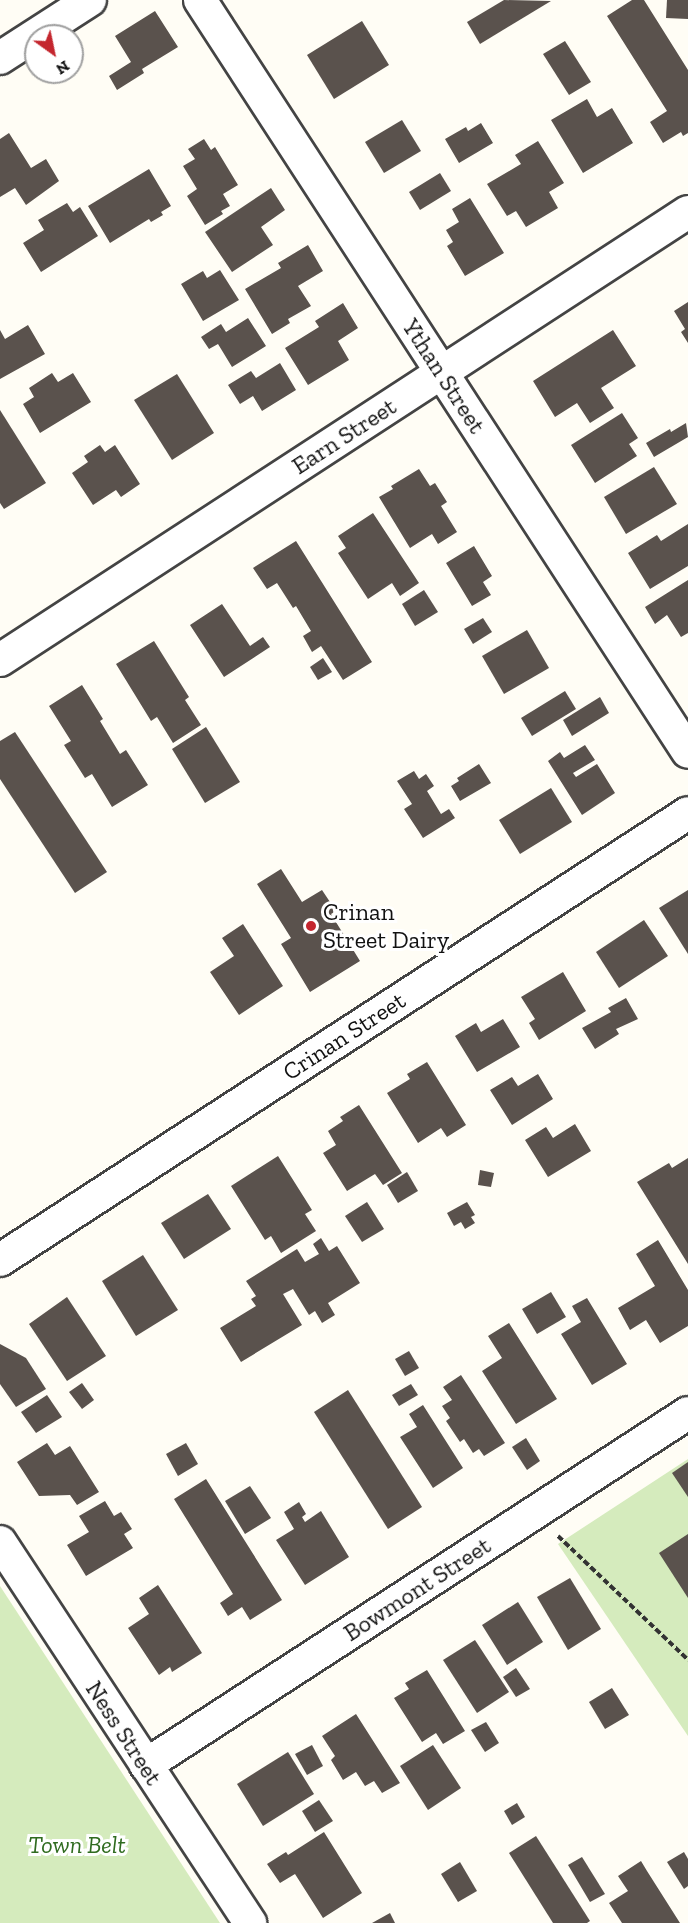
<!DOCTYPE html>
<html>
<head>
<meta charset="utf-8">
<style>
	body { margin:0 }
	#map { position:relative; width:688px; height:1923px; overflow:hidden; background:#fffdf5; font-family:"Zilla Slab",serif }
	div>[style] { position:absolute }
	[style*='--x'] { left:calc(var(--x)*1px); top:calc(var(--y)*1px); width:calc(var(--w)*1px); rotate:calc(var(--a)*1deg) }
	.green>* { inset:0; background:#d5ebbd }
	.building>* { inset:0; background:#5a524d }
	.path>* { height:4px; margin-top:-2px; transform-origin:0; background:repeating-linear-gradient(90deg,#333 0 6px,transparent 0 9px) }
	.roads { filter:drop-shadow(2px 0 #444) drop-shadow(-2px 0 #444) drop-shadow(0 2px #444) drop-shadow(0 -2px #444) }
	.minor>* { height:32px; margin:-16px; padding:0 16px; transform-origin:16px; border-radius:16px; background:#fff }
	.dots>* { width:16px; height:16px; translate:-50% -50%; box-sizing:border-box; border:3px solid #fff; border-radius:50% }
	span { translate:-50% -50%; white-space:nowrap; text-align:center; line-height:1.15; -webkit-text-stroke:6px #fff; paint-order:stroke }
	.street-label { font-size:24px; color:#111 }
	.poi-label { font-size:24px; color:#111 }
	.left { translate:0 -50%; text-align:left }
	.park-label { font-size:24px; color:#2f6b1f; font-style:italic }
	.north { position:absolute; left:24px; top:24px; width:60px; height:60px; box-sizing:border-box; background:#fff; border:2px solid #a0a0a0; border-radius:50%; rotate:147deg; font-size:16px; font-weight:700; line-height:24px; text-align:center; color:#111 }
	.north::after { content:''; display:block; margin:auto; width:21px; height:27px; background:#c4262e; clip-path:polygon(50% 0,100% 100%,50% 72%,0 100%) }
</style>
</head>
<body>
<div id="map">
	<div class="green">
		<div style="clip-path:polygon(688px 1459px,688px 1736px,558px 1544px)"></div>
		<div style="clip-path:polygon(0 1586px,220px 1923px,0 1923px)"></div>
	</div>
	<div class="building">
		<div style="clip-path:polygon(504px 0,551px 1px,480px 44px,467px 22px)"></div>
		<div style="clip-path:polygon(632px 0,644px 0,688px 70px,688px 133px,683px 136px,681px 132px,663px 143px,650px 122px,667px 111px,607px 16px)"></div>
		<div style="clip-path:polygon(667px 0,688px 0,688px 19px,666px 18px)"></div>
		<div style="clip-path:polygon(155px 11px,178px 47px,142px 69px,144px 73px,117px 90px,109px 76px,131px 62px,115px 36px)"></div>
		<div style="clip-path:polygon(362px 21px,389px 65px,334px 99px,307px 55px)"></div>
		<div style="clip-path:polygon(565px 41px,591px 82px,569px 95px,543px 54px)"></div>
		<div style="clip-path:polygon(587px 99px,597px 117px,612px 108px,633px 143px,583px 173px,551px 120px)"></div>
		<div style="clip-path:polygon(402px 120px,421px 151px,384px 173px,365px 142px)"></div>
		<div style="clip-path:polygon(481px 123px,493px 143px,459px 163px,445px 139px,466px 127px,468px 131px)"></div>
		<div style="clip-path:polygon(9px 133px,31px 168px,46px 159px,59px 181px,26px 205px,15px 188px,0 197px,0 139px)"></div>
		<div style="clip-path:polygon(204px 139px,211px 150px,215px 147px,238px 185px,223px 194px,230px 206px,221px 211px,223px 214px,205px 225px,187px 196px,197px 189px,183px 166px,195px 159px,188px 149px)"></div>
		<div style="clip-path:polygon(538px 141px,564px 183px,549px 192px,558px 208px,526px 227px,516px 211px,507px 216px,487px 184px,521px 164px,515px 155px)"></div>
		<div style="clip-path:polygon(149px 169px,171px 206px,161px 212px,163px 215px,151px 222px,149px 219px,110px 243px,88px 206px)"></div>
		<div style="clip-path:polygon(440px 173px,451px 191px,420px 210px,409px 192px)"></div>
		<div style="clip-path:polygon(271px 188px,285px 210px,261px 227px,273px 245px,232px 272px,205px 232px)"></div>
		<div style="clip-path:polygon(470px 198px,504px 253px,465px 276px,447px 246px,453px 242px,446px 230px,459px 222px,452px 209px)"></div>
		<div style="clip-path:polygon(67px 203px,73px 212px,80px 207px,98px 236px,41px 272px,23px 243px,44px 230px,38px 220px)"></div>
		<div style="clip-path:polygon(308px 245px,323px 271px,298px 286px,311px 306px,288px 319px,290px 323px,272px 334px,245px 289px,281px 268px,278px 263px)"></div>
		<div style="clip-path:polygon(220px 270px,239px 300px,203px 321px,181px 284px,203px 271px,207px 278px)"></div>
		<div style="clip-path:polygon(688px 302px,688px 343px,681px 332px,685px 329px,674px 311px)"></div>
		<div style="clip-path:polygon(343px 303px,358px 328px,338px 341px,349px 360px,308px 385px,285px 348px,319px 327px,315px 321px)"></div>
		<div style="clip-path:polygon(248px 318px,266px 346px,232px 367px,218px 344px,209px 349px,201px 337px,221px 324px,226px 332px)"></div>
		<div style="clip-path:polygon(28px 325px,45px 354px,0 379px,0 330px,5px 339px)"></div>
		<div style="clip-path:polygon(613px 330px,636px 366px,601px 388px,614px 408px,590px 423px,577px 403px,555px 417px,533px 381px)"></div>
		<div style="clip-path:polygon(280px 363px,296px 390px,262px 411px,253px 396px,240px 404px,228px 385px,251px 371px,256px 378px)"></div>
		<div style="clip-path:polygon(52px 373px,58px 382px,73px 373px,91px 402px,40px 433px,23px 404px,34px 397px,29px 388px)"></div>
		<div style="clip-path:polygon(177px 374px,214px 433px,172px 460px,134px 400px)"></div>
		<div style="clip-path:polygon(0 410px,46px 483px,4px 509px,0 503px)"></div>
		<div style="clip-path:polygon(622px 413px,638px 438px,629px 444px,637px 456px,595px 483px,571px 445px)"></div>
		<div style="clip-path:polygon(686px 423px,688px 437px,654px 457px,646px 443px,670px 429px,671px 432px)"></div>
		<div style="clip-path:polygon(100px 445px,105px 452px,115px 445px,140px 484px,121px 497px,116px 490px,93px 505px,72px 473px,88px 462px,84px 456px)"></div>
		<div style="clip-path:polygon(654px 467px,677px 504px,626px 534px,604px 497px)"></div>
		<div style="clip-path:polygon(419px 469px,430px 486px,435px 483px,447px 502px,441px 506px,457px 532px,438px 544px,432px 534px,410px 548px,379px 497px,393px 489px,391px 486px)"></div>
		<div style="clip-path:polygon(373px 513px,419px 583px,400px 596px,392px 583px,368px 599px,338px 553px,346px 548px,338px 536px)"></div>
		<div style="clip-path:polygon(688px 524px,688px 566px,650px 589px,628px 553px,657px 535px,661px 541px)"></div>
		<div style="clip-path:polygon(296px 541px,372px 662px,343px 680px,321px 646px,312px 652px,303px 636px,311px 631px,296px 606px,293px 608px,277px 583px,267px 589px,253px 568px)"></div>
		<div style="clip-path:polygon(474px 546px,492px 576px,483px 582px,491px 595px,472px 606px,446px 563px)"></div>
		<div style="clip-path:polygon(688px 580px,688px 633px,681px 637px,667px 615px,655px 624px,645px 607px)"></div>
		<div style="clip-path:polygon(424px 590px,438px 612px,415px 626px,402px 604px)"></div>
		<div style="clip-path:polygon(222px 604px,250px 646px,263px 637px,270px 647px,224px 677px,190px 625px)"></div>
		<div style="clip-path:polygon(483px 618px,492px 632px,473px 644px,464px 629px)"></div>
		<div style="clip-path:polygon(527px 630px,549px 668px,504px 694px,482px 656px)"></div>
		<div style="clip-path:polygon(154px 641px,189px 697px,185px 700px,201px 725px,173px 743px,157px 717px,151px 721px,116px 664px)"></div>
		<div style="clip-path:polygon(323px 658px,332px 672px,318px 680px,310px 667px)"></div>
		<div style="clip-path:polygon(82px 685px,103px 719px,100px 721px,120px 754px,126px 750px,148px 785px,112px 807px,92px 774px,85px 778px,64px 745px,71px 741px,49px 706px)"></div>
		<div style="clip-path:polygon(565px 691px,576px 709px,532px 736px,521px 718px)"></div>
		<div style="clip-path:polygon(600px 697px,609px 713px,572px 736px,563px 720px)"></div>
		<div style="clip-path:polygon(206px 727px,240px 782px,205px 803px,172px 749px)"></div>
		<div style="clip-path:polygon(15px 732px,107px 872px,75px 893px,0 779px,0 741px)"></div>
		<div style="clip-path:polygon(585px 745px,595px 760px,573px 773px,576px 777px,597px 764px,615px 793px,582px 815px,548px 761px,560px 752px,564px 758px)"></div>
		<div style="clip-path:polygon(479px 764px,491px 783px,460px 801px,451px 786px,459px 781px,457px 778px)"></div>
		<div style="clip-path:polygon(414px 771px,419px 779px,426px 774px,434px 786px,427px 791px,441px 814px,449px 809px,455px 818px,423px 838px,404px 809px,412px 804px,397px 781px)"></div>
		<div style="clip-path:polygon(551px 788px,572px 822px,520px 854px,499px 820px)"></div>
		<div style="clip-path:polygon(281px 869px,302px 902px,322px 890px,336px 911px,331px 914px,360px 961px,310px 992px,281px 944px,291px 938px,257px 884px)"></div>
		<div style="clip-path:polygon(688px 890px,688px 954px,659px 908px)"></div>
		<div style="clip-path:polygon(644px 920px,668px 956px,619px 988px,596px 952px)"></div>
		<div style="clip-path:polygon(243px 924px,283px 986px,239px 1015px,210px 972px,234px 956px,222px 938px)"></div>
		<div style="clip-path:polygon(563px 972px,586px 1011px,539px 1040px,529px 1023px,535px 1019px,521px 997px)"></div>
		<div style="clip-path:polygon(626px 998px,638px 1019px,616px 1029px,619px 1034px,595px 1049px,582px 1028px,611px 1012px,608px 1008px)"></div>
		<div style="clip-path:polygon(503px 1019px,520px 1047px,477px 1072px,455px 1036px,476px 1023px,481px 1032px)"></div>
		<div style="clip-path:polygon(427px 1062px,466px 1125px,447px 1137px,441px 1128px,418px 1143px,387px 1093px,410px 1079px,407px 1074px)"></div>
		<div style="clip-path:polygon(538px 1074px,553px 1099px,512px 1125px,490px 1090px,512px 1077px,518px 1086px)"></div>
		<div style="clip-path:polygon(359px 1105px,402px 1173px,383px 1185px,375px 1174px,347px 1191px,323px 1153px,336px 1145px,328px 1131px,343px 1121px,340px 1117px)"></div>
		<div style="clip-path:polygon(575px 1124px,591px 1151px,548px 1177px,525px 1140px,546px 1127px,553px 1138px)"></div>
		<div style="clip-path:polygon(278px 1156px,312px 1210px,305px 1214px,316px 1231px,281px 1253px,271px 1236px,265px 1240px,231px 1186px)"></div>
		<div style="clip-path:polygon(688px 1158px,688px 1264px,637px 1182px,669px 1163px,672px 1168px)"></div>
		<div style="clip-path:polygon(480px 1170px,494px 1173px,491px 1187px,478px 1185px)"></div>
		<div style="clip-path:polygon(407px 1172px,418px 1191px,398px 1203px,387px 1185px)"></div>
		<div style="clip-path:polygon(208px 1194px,231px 1229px,184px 1259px,161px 1223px)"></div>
		<div style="clip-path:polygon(367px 1202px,384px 1229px,362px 1242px,345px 1216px)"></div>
		<div style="clip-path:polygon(467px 1202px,475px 1215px,471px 1217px,475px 1223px,465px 1229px,461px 1222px,454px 1226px,447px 1213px)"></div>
		<div style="clip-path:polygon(321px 1238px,329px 1251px,337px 1246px,360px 1283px,328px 1303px,335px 1315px,322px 1323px,315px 1311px,309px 1315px,293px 1289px,283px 1294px,302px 1325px,241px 1362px,220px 1328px,256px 1306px,251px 1299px,256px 1296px,246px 1281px,297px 1249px,305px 1262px,319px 1254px,313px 1244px)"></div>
		<div style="clip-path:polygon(658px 1240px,688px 1290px,688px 1326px,660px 1343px,646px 1320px,630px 1330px,618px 1308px,655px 1286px,636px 1254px)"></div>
		<div style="clip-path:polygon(143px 1255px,178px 1310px,136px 1336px,102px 1281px)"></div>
		<div style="clip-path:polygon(551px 1292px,566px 1317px,537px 1334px,522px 1309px)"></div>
		<div style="clip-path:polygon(67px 1297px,106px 1356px,67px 1381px,29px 1324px)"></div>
		<div style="clip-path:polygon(587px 1298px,627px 1364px,592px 1385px,561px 1334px,581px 1322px,572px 1306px)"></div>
		<div style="clip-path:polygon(509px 1323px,557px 1399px,516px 1424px,482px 1371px,502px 1358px,488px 1336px)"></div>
		<div style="clip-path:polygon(0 1344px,26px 1358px,46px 1389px,16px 1407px,0 1384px)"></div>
		<div style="clip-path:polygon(409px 1351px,419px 1368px,405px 1376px,395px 1359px)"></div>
		<div style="clip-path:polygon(461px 1375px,505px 1443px,484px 1456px,479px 1449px,473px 1453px,464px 1439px,460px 1442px,446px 1421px,450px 1418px,442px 1406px,452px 1400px,443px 1387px)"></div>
		<div style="clip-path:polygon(82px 1383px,94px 1400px,82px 1409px,69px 1392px)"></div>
		<div style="clip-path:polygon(411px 1384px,418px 1395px,399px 1406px,392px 1395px)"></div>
		<div style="clip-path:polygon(348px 1390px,422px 1507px,388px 1529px,314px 1412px)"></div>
		<div style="clip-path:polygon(47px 1395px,62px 1417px,36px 1433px,21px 1412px)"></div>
		<div style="clip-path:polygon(423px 1405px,463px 1468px,433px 1488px,400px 1437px,417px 1427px,409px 1414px)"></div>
		<div style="clip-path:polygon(526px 1438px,540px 1461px,527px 1470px,512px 1447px)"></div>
		<div style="clip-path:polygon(47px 1443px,55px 1455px,70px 1446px,99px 1492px,77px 1505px,70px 1495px,39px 1496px,17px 1462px)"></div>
		<div style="clip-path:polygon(186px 1443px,198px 1464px,178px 1476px,166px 1454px)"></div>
		<div style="clip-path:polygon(688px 1462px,688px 1497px,672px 1473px)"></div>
		<div style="clip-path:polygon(206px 1479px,282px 1600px,250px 1620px,242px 1607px,228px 1616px,220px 1603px,233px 1594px,174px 1499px)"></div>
		<div style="clip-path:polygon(250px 1486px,271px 1518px,245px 1534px,225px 1501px)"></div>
		<div style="clip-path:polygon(105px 1501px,114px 1516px,121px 1512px,132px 1529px,124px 1534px,133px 1548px,86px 1576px,67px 1545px,89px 1532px,79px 1516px)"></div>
		<div style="clip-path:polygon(299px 1502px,306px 1514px,302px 1517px,305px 1522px,321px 1511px,349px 1557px,305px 1585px,276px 1540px,294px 1529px,284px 1512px)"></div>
		<div style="clip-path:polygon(688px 1534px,688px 1598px,659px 1553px)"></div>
		<div style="clip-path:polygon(570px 1578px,601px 1629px,568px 1650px,537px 1597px)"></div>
		<div style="clip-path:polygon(158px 1585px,202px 1653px,172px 1672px,170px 1667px,159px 1675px,128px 1628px,149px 1614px,139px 1598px)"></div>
		<div style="clip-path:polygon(518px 1602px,543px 1642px,507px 1665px,482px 1625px)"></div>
		<div style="clip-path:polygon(475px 1640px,509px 1692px,477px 1713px,443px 1660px)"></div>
		<div style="clip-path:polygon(516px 1668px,530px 1689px,516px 1697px,503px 1677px)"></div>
		<div style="clip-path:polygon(427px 1670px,465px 1731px,443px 1744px,436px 1733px,422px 1742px,394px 1698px,409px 1689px,405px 1683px)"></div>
		<div style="clip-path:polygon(612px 1688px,629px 1715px,605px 1729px,589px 1702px)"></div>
		<div style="clip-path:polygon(356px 1714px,400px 1783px,382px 1793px,374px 1781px,365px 1786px,356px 1772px,343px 1780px,331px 1760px,335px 1756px,322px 1736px)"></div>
		<div style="clip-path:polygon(486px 1722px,499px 1743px,485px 1752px,471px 1730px)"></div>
		<div style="clip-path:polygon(312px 1745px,323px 1766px,307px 1775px,295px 1754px)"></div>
		<div style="clip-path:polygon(433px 1745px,461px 1788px,428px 1810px,400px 1766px)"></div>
		<div style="clip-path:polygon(288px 1752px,314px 1794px,263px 1826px,237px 1784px)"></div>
		<div style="clip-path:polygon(319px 1800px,333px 1821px,315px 1832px,302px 1811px)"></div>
		<div style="clip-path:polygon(517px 1803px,525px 1817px,512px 1825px,504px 1811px)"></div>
		<div style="clip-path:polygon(324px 1832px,362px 1893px,323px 1918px,295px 1874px,280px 1883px,267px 1864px,286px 1852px,288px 1855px)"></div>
		<div style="clip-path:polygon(536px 1836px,590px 1921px,587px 1923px,553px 1923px,509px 1853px)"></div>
		<div style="clip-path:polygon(684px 1852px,688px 1859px,688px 1886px,684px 1889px,667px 1862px)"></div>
		<div style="clip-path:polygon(582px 1857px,605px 1894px,590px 1902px,568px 1865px)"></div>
		<div style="clip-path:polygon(641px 1861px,647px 1871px,680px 1923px,622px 1923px,609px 1903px,628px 1891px,618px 1876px)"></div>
		<div style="clip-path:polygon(460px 1862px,477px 1891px,458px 1902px,441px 1874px)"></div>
		<div style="clip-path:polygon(390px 1913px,395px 1923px,372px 1923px)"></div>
	</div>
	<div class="path">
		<div style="--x:558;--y:1536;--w:180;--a:43.6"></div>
	</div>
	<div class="roads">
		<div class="minor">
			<div style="--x:200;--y:0;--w:896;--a:57.02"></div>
			<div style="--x:0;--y:58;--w:107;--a:-32.8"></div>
			<div style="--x:0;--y:660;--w:821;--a:-33.07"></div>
			<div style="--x:0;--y:1260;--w:820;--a:-33.01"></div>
			<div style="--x:0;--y:1542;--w:456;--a:56.7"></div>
			<div style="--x:146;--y:1765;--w:646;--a:-33"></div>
		</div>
	</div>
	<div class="dots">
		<div style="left:311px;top:926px;background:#c4262e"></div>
	</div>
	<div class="street-label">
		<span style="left:444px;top:376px;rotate:57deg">Ythan Street</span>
		<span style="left:344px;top:436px;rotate:-33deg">Earn Street</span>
		<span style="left:344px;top:1036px;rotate:-33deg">Crinan Street</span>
		<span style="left:417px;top:1589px;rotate:-33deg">Bowmont Street</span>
		<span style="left:124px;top:1733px;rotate:57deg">Ness Street</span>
	</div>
	<div class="poi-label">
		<span class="left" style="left:323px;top:926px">Crinan<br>Street Dairy</span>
	</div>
	<div class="park-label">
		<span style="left:77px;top:1845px">Town Belt</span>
	</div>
	<div class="north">N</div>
</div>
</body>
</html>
